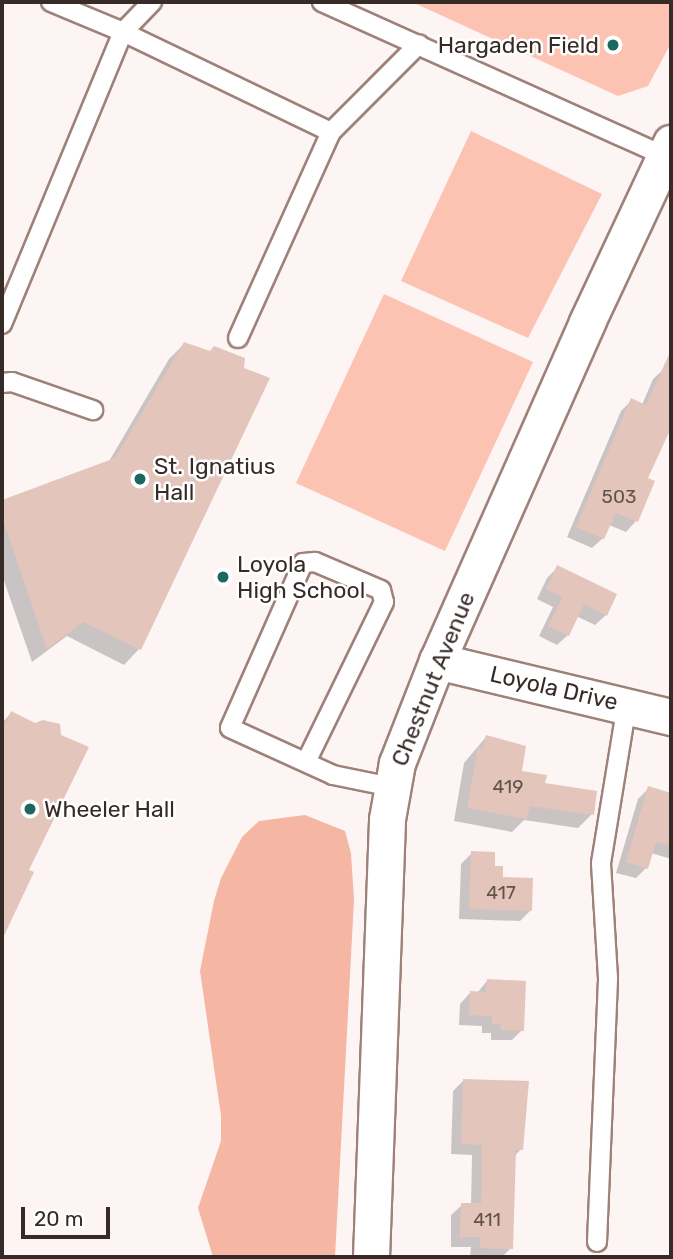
<!DOCTYPE html>
<html>
<head>
<meta charset="utf-8">
<style>
	body { margin:0 }
	#map { position:relative; width:673px; height:1259px; overflow:hidden; background:#fcf5f4; font-family:Rubik,sans-serif }
	div>[style] { position:absolute }
	[style*='--x'] { left:calc(var(--x)*1px); top:calc(var(--y)*1px); width:calc(var(--w)*1px); rotate:calc(var(--a)*1deg) }
	.green>* { inset:0; background:#fcc2b2 }
	.forest>* { inset:0; background:#f5b6a4 }
	.shadow>* { inset:0; background:#0003 }
	.building>* { inset:0; background:#e4c5bc }
	.roads { filter:drop-shadow(2px 0 #9e8179) drop-shadow(-2px 0 #9e8179) drop-shadow(0 2px #9e8179) drop-shadow(0 -2px #9e8179) }
	.service>* { height:18px; margin:-9px; padding:0 9px; transform-origin:9px; border-radius:9px; background:#fff }
	.minor>* { height:35px; margin:-17.5px; padding:0 17.5px; transform-origin:17.5px; border-radius:17.5px; background:#fff }
	.dots>* { width:19px; height:19px; translate:-50% -50%; box-sizing:border-box; border:4px solid #fff; border-radius:50% }
	span { translate:-50% -50%; white-space:nowrap; text-align:center; line-height:1.15; -webkit-text-stroke:5px #fff; paint-order:stroke }
	.number-label { font-size:19px; color:#62524c }
	.number-label span { -webkit-text-stroke-width:0 }
	.poi-label { font-size:23px; color:#372b27 }
	.right { translate:-100% -50%; text-align:right }
	.left { translate:0 -50%; text-align:left }
	.street-label { font-size:23px; color:#372b27 }
	.frame { position:absolute; inset:0; border:4px solid #372b27; pointer-events:none }
	.scale { position:absolute; left:21px; top:1207px; width:89px; height:32px; box-sizing:border-box; border:4px solid #372b27; border-top:0; padding-left:9px; font-size:21px; line-height:24px; white-space:nowrap; color:#372b27; -webkit-text-stroke:5px #fff; paint-order:stroke }
</style>
</head>
<body>
<div id="map">
	<div class="green">
		<div style="clip-path:polygon(412px 2px,671px 2px,671px 43px,648px 86px,618px 96px)"></div>
		<div style="clip-path:polygon(471px 131px,602px 194px,528px 338px,401px 281px)"></div>
		<div style="clip-path:polygon(384px 294px,533px 362px,445px 551px,296px 483px)"></div>
	</div>
	<div class="forest">
		<div style="clip-path:polygon(305px 815px,345px 831px,351px 853px,354px 900px,335px 1257px,213px 1257px,198px 1208px,221px 1141px,221px 1116px,200px 971px,214px 901px,221px 878px,242px 837px,259px 821px)"></div>
	</div>
	<div class="shadow">
		<div style="clip-path:polygon(184px 344px,267px 379px,139px 649px,124px 665px,67px 636px,32px 662px,2px 575px,2px 502px,108px 463px,169px 359px)"></div>
		<div style="clip-path:polygon(664px 369px,671px 372px,671px 424px,646px 479px,636px 521px,626px 532px,609px 525px,603px 538px,592px 548px,567px 537px,621px 411px,632px 400px,642px 405px,653px 379px)"></div>
		<div style="clip-path:polygon(558px 567px,606px 615px,595px 625px,576px 616px,568px 635px,557px 645px,539px 636px,553px 607px,537px 599px,547px 578px)"></div>
		<div style="clip-path:polygon(11px 713px,26px 871px,12px 914px,2px 924px,2px 723px)"></div>
		<div style="clip-path:polygon(486px 737px,520px 772px,592px 814px,578px 828px,524px 820px,512px 832px,454px 821px,464px 763px)"></div>
		<div style="clip-path:polygon(649px 788px,671px 805px,671px 859px,651px 853px,646px 868px,636px 878px,616px 873px,638px 799px)"></div>
		<div style="clip-path:polygon(472px 853px,493px 867px,530px 911px,520px 921px,459px 919px,461px 864px)"></div>
		<div style="clip-path:polygon(487px 981px,522px 1030px,512px 1040px,491px 1040px,491px 1033px,482px 1033px,482px 1026px,459px 1025px,460px 1004px,470px 993px,477px 993px)"></div>
		<div style="clip-path:polygon(463px 1081px,521px 1149px,514px 1157px,511px 1248px,502px 1257px,470px 1257px,471px 1247px,451px 1247px,451px 1215px,462px 1205px,471px 1205px,472px 1155px,451px 1154px,453px 1091px)"></div>
	</div>
	<div class="building">
		<div style="clip-path:polygon(184px 342px,210px 351px,214px 346px,245px 358px,244px 368px,270px 378px,141px 650px,83px 622px,47px 649px,2px 517px,2px 500px,115px 458px)"></div>
		<div style="clip-path:polygon(671px 350px,671px 428px,648px 478px,655px 481px,638px 522px,616px 513px,604px 539px,576px 527px,631px 398px,646px 405px)"></div>
		<div style="clip-path:polygon(557px 565px,617px 594px,607px 616px,584px 604px,569px 636px,548px 626px,563px 597px,546px 589px)"></div>
		<div style="clip-path:polygon(11px 711px,35px 723px,43px 720px,60px 724px,61px 735px,89px 747px,29px 870px,34px 872px,2px 940px,2px 732px)"></div>
		<div style="clip-path:polygon(486px 735px,526px 746px,522px 771px,547px 775px,545px 783px,597px 791px,594px 815px,530px 806px,527px 819px,467px 808px,478px 747px,483px 748px)"></div>
		<div style="clip-path:polygon(648px 786px,671px 793px,671px 846px,656px 842px,648px 869px,626px 862px)"></div>
		<div style="clip-path:polygon(471px 851px,495px 852px,495px 866px,503px 866px,503px 877px,533px 878px,532px 911px,469px 909px)"></div>
		<div style="clip-path:polygon(487px 979px,526px 981px,524px 1031px,500px 1030px,501px 1024px,492px 1024px,492px 1016px,469px 1015px,470px 991px,486px 992px)"></div>
		<div style="clip-path:polygon(463px 1079px,529px 1081px,523px 1150px,516px 1150px,513px 1249px,480px 1248px,480px 1237px,460px 1237px,461px 1203px,481px 1203px,482px 1145px,461px 1144px)"></div>
	</div>
	<div class="roads">
		<div class="service">
			<div style="--x:51;--y:2;--w:78;--a:22.6"></div>
			<div style="--x:123;--y:32;--w:231;--a:25.7"></div>
			<div style="--x:322;--y:2;--w:376;--a:24.2"></div>
			<div style="--x:2;--y:324;--w:316;--a:-67.5"></div>
			<div style="--x:123;--y:32;--w:42;--a:-46"></div>
			<div style="--x:238;--y:338;--w:226;--a:-65.7"></div>
			<div style="--x:331;--y:132;--w:124;--a:-45"></div>
			<div style="--x:2;--y:383;--w:10;--a:-6"></div>
			<div style="--x:12;--y:382;--w:86;--a:19.1"></div>
			<div style="--x:306;--y:762;--w:178;--a:-64"></div>
			<div style="--x:384;--y:602;--w:12;--a:-104"></div>
			<div style="--x:381;--y:590;--w:72;--a:-157"></div>
			<div style="--x:315;--y:562;--w:12;--a:175"></div>
			<div style="--x:303;--y:563;--w:180;--a:113.9"></div>
			<div style="--x:230;--y:728;--w:113;--a:24.5"></div>
			<div style="--x:333;--y:775;--w:60;--a:11.5"></div>
			<div style="--x:597;--y:1242;--w:264;--a:-87.6"></div>
			<div style="--x:608;--y:978;--w:115;--a:-93.5"></div>
			<div style="--x:601;--y:863;--w:160;--a:-80.7"></div>
		</div>
		<div class="minor">
			<div style="--x:437;--y:661;--w:241;--a:13.5"></div>
			<div style="--x:371;--y:1257;--w:438;--a:-87.9"></div>
			<div style="--x:387;--y:819;--w:57;--a:-79.9"></div>
			<div style="--x:397;--y:763;--w:110;--a:-68.6"></div>
			<div style="--x:437;--y:661;--w:371;--a:-66.1"></div>
			<div style="--x:587;--y:322;--w:198;--a:-64.9"></div>
		</div>
	</div>
	<div class="dots">
		<div style="left:613px;top:45px;background:#1c6760"></div>
		<div style="left:140px;top:479px;background:#1c6760"></div>
		<div style="left:223px;top:577px;background:#1c6760"></div>
		<div style="left:30px;top:809px;background:#1c6760"></div>
	</div>
	<div class="number-label">
		<span style="left:619px;top:497px">503</span>
		<span style="left:508px;top:787px">419</span>
		<span style="left:501px;top:893px">417</span>
		<span style="left:487px;top:1220px">411</span>
	</div>
	<div class="poi-label">
		<span class="right" style="left:599px;top:45px">Hargaden Field</span>
		<span class="left" style="left:154px;top:479px">St. Ignatius<br>Hall</span>
		<span class="left" style="left:237px;top:577px">Loyola<br>High School</span>
		<span class="left" style="left:44px;top:809px">Wheeler Hall</span>
	</div>
	<div class="street-label">
		<span style="left:433px;top:679px;rotate:-68deg">Chestnut Avenue</span>
		<span style="left:554px;top:688px;rotate:13deg">Loyola Drive</span>
	</div>
	<div class="frame"></div>
	<div class="scale">20 m</div>
</div>
</body>
</html>
